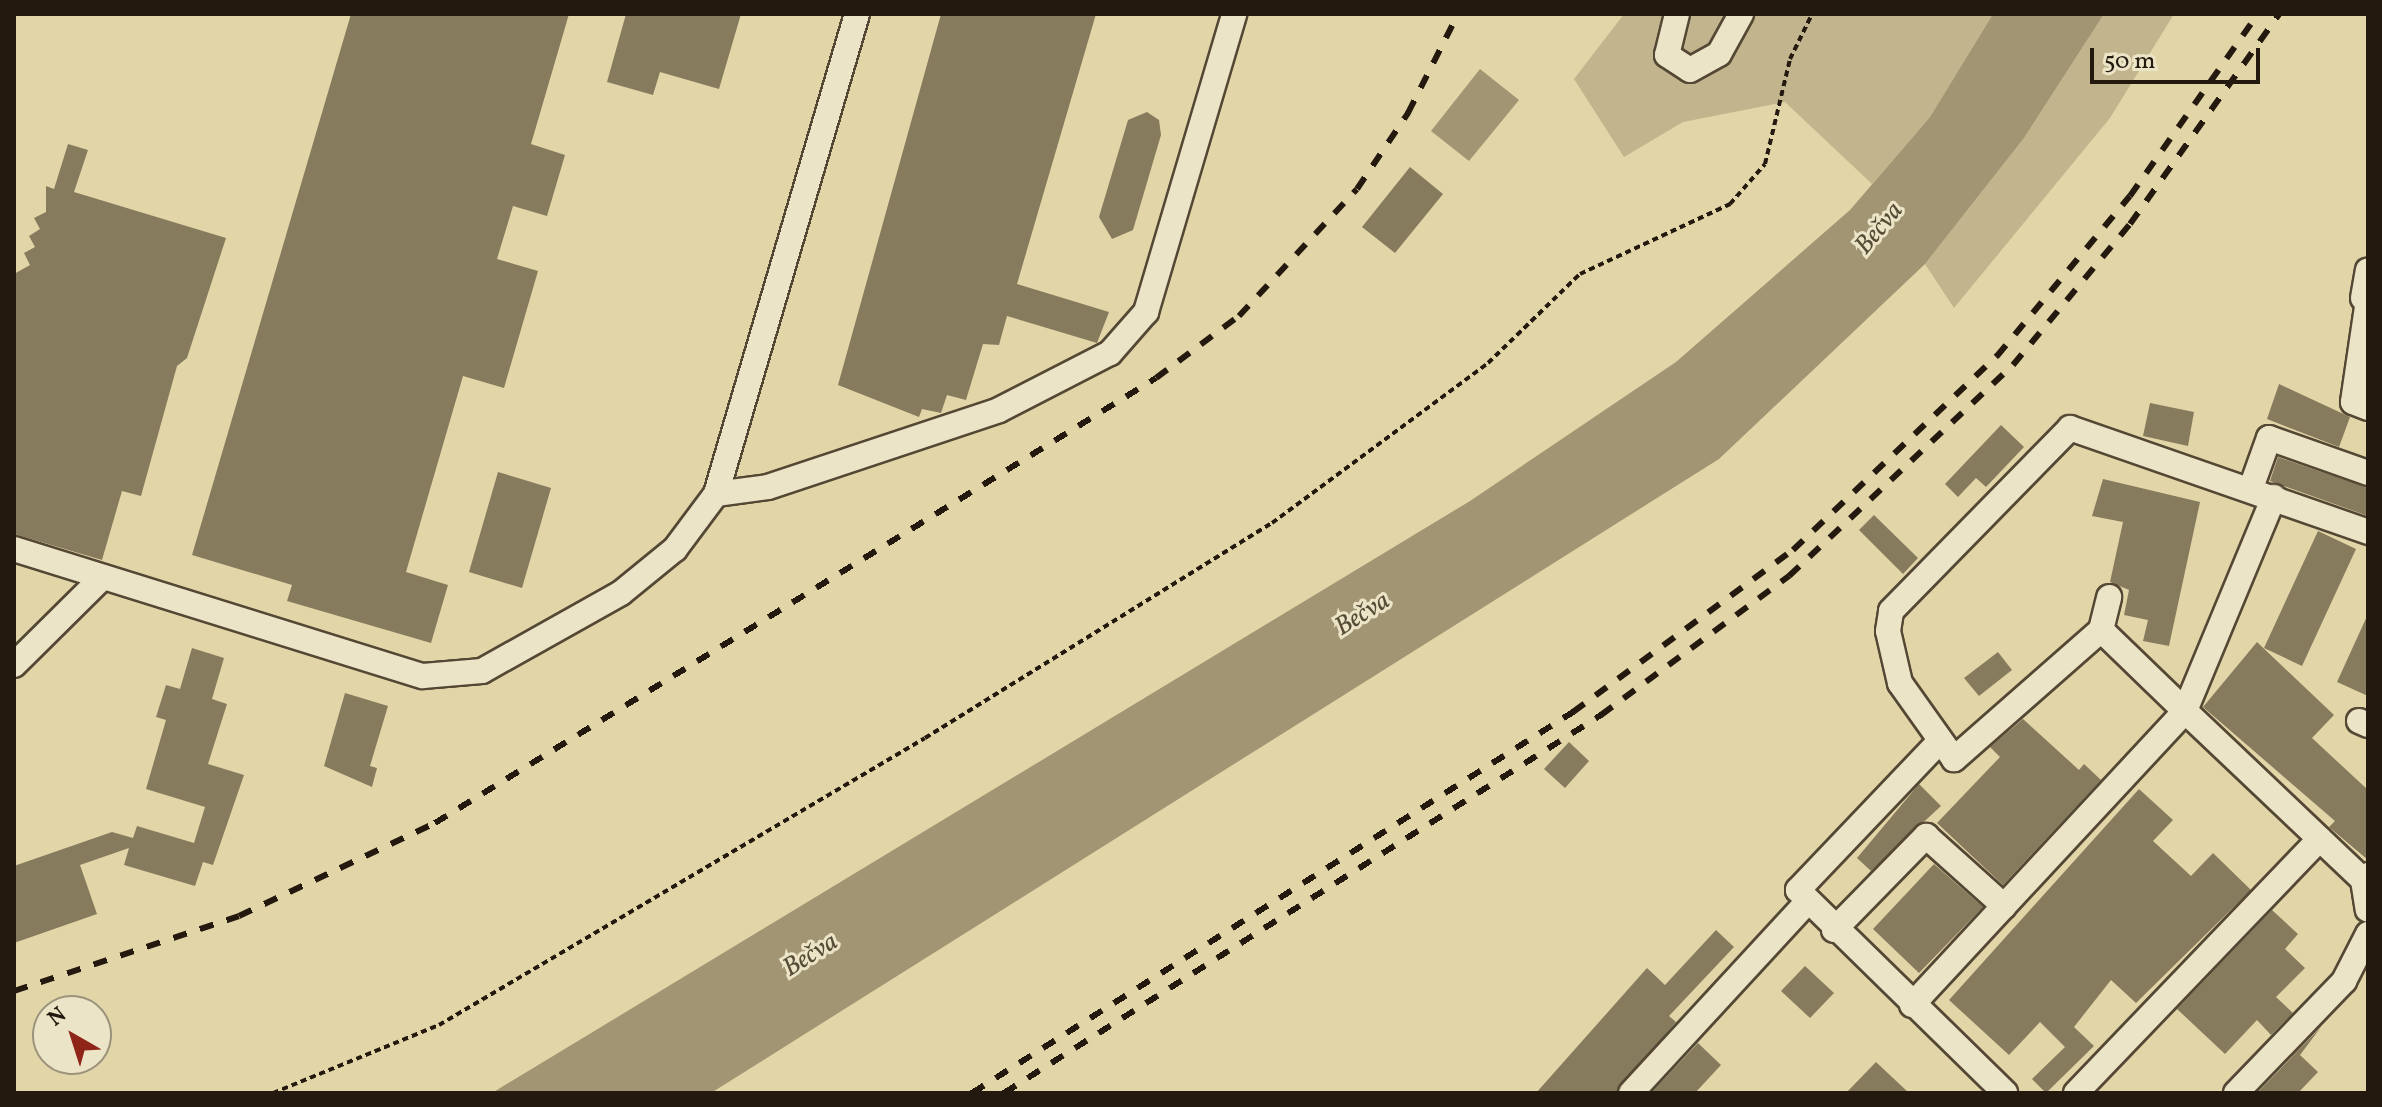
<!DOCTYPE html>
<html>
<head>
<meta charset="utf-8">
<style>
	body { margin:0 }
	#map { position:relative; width:2382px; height:1107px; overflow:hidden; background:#e2d5a7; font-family:Vollkorn,serif }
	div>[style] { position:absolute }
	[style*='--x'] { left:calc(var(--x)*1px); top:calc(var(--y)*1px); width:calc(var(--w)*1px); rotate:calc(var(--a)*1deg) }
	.green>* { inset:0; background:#c2b58d }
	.water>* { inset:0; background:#a19573 }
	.building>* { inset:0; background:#877b5e }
	.path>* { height:4px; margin-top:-2px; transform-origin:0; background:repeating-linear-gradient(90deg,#24190f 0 6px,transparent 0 10px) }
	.roads { filter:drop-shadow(2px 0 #544835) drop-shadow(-2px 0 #544835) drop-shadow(0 2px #544835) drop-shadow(0 -2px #544835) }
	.minor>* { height:24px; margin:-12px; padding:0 12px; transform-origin:12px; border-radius:12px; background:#ece4c6 }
	.rail>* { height:6px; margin-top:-3px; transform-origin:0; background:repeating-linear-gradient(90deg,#24190f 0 14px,transparent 0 28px) }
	span { translate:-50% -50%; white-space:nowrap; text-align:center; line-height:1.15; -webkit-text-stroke:6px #ece4c6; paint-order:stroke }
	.water-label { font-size:26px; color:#564b37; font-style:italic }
	.frame { position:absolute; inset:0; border:16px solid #24190f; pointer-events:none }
	.north { position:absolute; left:32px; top:995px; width:80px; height:80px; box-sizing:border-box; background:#ece4c6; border:2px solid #9c937d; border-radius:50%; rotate:321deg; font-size:22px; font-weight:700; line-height:32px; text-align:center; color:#24190f }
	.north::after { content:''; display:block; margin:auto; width:28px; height:36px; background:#8f2418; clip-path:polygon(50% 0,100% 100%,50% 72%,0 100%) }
	.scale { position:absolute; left:2090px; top:48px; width:170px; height:36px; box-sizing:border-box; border:4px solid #24190f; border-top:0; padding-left:10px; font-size:24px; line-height:28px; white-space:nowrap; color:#24190f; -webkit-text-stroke:6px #ece4c6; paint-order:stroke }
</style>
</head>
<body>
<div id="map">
	<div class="green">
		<div style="clip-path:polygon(1624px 14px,1993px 14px,1930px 117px,1872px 184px,1785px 102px,1683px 122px,1624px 157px,1574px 79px)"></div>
		<div style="clip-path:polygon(2104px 14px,2174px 14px,2110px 118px,1954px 308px,1925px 264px,2024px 138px)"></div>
	</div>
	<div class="water">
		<div style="clip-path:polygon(1993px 14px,2104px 14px,2024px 138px,1925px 264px,1719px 459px,711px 1093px,492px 1093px,1470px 501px,1676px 362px,1850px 210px,1930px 117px)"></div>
		<div style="clip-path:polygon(1480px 69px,1519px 100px,1469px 161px,1431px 131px)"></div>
	</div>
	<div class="building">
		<div style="clip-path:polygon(351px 14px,569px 14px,531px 144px,565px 155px,547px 216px,513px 206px,497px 259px,538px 271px,504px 388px,463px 376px,406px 572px,448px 585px,431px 643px,287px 601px,292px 585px,192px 555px)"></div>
		<div style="clip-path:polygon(626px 14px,741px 14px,719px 89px,660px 72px,653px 95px,607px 82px)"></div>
		<div style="clip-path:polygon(941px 14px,1096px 14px,1017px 284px,1109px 312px,1097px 343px,1007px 316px,999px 345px,983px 344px,966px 400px,947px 395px,941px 413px,922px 409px,919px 417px,838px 385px)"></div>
		<div style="clip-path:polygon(1147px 112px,1159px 120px,1161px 135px,1133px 230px,1112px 239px,1099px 217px,1128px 120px)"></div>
		<div style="clip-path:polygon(68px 144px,88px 150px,74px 192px,226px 238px,187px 358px,177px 366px,141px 496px,122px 491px,102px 560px,14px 534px,14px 274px,30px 265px,24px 253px,35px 247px,29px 236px,40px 229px,34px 218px,46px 212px,46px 186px,54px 189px)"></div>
		<div style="clip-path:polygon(1410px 167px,1443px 194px,1395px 253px,1362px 227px)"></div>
		<div style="clip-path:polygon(2279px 384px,2350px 417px,2339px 447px,2267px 419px)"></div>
		<div style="clip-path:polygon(2150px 403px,2194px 412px,2188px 446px,2143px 436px)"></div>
		<div style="clip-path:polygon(2001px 425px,2024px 447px,1986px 487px,1976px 478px,1958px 497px,1945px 484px)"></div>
		<div style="clip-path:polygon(2278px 457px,2368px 488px,2368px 516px,2270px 481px)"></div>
		<div style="clip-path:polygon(498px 472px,551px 488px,522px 588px,469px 572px)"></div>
		<div style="clip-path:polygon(2103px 479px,2200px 502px,2169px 646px,2143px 641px,2148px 620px,2124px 615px,2129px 590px,2110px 582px,2123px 522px,2092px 516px)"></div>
		<div style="clip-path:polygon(1874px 515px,1918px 558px,1903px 574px,1859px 530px)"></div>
		<div style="clip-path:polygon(2318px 531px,2356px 549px,2302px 666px,2264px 648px)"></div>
		<div style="clip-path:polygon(2368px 614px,2368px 696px,2337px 682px)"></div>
		<div style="clip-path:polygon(2257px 642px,2334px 715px,2312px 738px,2368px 790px,2368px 860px,2329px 827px,2335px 821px,2203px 707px)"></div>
		<div style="clip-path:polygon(192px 648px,224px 658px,212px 699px,227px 704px,208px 764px,244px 775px,213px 865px,203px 862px,195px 886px,124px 865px,129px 848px,80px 865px,97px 914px,14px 943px,14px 866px,112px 832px,133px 838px,137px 826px,194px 843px,205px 807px,146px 789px,166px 720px,156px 717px,166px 685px,180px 689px)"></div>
		<div style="clip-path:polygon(1998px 652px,2012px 670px,1979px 696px,1964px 678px)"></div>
		<div style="clip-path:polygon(345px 693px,388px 706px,370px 766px,377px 768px,372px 787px,324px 766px)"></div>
		<div style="clip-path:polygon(2023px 719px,2079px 770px,2084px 764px,2101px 780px,2003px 885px,1937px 823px,2000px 757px,1990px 747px)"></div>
		<div style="clip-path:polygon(1569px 742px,1589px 761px,1565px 788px,1544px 769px)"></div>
		<div style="clip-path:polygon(1919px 784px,1941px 806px,1871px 871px,1857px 858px)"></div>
		<div style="clip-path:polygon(2139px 789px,2173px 820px,2153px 841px,2191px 876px,2213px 853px,2251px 890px,2136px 1003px,2111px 980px,2074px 1027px,2094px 1046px,2046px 1093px,2032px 1079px,2065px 1047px,2040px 1022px,2009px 1055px,1949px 1000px)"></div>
		<div style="clip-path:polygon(1934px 864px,1983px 907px,1919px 973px,1873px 929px)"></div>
		<div style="clip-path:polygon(2272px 910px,2298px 934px,2285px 949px,2305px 968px,2276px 997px,2293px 1013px,2271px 1035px,2257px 1020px,2225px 1054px,2177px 1009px)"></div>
		<div style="clip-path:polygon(1716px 930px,1734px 947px,1669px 1016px,1676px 1022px,1616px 1093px,1536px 1093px,1647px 968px,1665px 985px)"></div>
		<div style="clip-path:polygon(1805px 966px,1834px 993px,1810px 1018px,1781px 991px)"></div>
		<div style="clip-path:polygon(2321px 1027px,2300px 1055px,2318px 1072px,2298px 1093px,2257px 1093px)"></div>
		<div style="clip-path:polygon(1698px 1043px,1721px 1065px,1695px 1093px,1651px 1093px)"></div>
		<div style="clip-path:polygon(1876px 1062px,1909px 1093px,1846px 1093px)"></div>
	</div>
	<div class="path">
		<div style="--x:273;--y:1093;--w:179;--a:-22.3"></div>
		<div style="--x:439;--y:1025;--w:564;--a:-30.56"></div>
		<div style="--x:925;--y:738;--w:408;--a:-31.8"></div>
		<div style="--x:1272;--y:523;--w:269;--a:-36.5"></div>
		<div style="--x:1488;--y:363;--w:128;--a:-44.1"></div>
		<div style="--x:1580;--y:274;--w:166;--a:-25"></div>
		<div style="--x:1730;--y:204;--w:53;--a:-48.8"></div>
		<div style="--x:1765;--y:164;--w:108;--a:-76.6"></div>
		<div style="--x:1790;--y:59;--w:50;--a:-63.9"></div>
	</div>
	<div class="roads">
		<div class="minor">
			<div style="--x:1677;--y:14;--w:42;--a:103.7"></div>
			<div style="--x:1667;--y:55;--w:27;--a:33"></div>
			<div style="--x:1690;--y:70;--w:33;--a:-29"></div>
			<div style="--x:1719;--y:54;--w:46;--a:-61.2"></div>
			<div style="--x:2363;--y:298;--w:28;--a:-80"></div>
			<div style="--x:2368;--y:300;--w:103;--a:98.4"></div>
			<div style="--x:2353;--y:402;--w:16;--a:22"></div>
			<div style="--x:2251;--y:488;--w:53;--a:-70.2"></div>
			<div style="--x:2269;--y:438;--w:105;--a:19.5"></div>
			<div style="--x:716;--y:494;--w:52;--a:-7.7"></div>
			<div style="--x:768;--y:487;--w:243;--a:-18.4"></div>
			<div style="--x:999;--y:410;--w:125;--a:-27.2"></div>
			<div style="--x:1110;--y:353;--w:55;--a:-48.7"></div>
			<div style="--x:1146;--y:312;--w:311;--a:-73.5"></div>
			<div style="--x:2274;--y:497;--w:232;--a:112.6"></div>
			<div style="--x:2185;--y:711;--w:245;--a:43.5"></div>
			<div style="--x:2363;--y:880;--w:7;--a:-45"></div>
			<div style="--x:14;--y:549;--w:428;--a:17.3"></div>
			<div style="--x:423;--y:676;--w:59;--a:-4.8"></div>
			<div style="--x:482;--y:671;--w:159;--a:-29.3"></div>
			<div style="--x:621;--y:593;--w:70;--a:-39.2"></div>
			<div style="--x:675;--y:549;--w:69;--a:-53.3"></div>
			<div style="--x:716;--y:494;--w:500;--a:-73.63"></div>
			<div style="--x:2101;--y:630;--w:196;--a:138.7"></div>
			<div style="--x:1954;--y:759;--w:93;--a:-125.4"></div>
			<div style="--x:1900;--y:683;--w:53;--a:-103"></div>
			<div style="--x:1888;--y:631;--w:20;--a:-81"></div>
			<div style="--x:1891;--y:611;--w:256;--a:-45.6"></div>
			<div style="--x:2070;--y:428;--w:316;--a:19.2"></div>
			<div style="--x:14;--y:665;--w:125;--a:-44.7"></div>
			<div style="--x:2359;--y:721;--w:10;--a:24"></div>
			<div style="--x:1938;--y:743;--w:203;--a:133.6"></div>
			<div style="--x:1798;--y:890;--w:290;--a:44.4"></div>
			<div style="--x:2363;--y:880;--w:30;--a:81"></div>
			<div style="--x:1834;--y:930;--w:132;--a:-45.6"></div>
			<div style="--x:1926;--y:836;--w:105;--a:41.9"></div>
			<div style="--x:1912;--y:1005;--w:401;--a:-47.1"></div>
			<div style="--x:2185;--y:711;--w:117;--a:-136"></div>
			<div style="--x:2101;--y:630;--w:34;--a:-76"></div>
			<div style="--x:1631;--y:1093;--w:261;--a:-47.3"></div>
			<div style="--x:2076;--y:1093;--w:352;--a:-46.2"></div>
			<div style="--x:2236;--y:1093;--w:156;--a:-46"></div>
			<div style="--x:2344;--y:981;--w:53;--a:-62.9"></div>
		</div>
	</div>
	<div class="rail">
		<div style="--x:14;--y:991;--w:237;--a:-18.4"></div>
		<div style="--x:239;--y:916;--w:217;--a:-25.4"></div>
		<div style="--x:435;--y:823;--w:847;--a:-31.68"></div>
		<div style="--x:1156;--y:378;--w:104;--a:-36.8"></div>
		<div style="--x:1239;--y:316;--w:173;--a:-47.1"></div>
		<div style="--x:1357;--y:189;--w:92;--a:-56.1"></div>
		<div style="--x:1408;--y:113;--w:111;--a:-63.2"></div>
		<div style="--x:972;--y:1093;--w:712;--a:-32.37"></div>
		<div style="--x:1573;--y:712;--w:273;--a:-36.4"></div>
		<div style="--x:1793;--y:550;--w:282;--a:-43.6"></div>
		<div style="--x:1997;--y:356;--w:208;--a:-50.3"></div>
		<div style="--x:2130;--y:196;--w:223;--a:-54.9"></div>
		<div style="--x:1004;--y:1093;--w:707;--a:-32.34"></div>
		<div style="--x:1601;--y:715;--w:234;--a:-36.5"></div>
		<div style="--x:1789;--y:576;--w:308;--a:-43.3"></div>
		<div style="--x:2013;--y:365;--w:183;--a:-50.3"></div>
		<div style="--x:2130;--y:224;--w:257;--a:-54.6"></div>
	</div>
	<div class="water-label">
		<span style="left:1880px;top:229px;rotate:-50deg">Bečva</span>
		<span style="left:1363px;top:615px;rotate:-32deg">Bečva</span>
		<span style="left:811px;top:956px;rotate:-32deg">Bečva</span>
	</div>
	<div class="frame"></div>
	<div class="north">N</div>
	<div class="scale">50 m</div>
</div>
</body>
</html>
